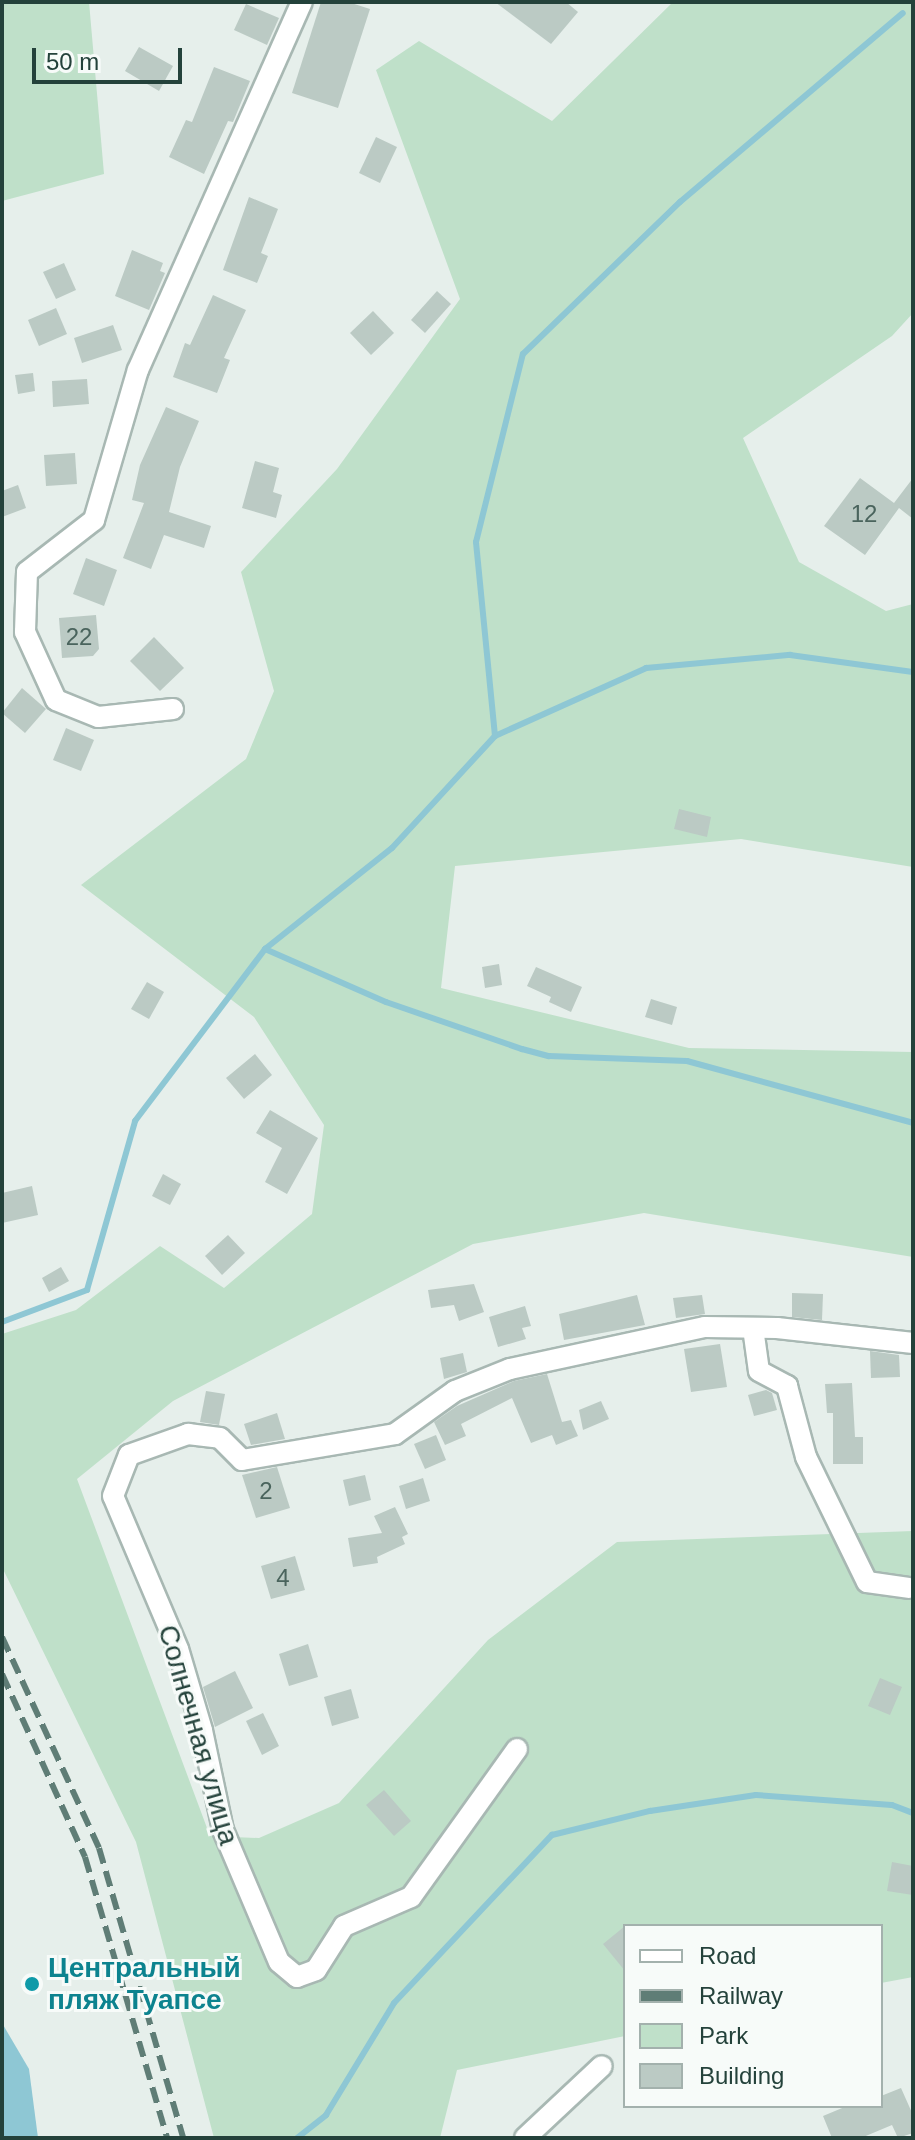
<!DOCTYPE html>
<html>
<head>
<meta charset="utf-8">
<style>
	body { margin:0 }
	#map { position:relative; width:915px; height:2140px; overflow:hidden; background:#e6efeb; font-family:Helvetica,sans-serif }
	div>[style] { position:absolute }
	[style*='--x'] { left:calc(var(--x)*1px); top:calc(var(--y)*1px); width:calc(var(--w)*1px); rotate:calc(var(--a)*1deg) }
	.green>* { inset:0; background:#bfe0c9 }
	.water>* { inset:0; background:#8ec7d4 }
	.stream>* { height:6px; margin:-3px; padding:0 3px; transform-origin:3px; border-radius:3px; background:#8ec7d4 }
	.building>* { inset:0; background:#bbcac4 }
	.roads { filter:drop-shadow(2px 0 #a8b8b3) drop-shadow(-2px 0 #a8b8b3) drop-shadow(0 2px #a8b8b3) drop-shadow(0 -2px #a8b8b3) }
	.street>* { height:20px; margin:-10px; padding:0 10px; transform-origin:10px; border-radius:10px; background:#fff }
	.rail>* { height:6px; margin-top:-3px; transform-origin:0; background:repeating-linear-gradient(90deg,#5f7d76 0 16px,transparent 0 24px) }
	.dots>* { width:22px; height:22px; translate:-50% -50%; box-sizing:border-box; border:4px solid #f7fbf9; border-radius:50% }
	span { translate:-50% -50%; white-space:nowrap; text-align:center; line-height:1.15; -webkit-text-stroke:6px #f7fbf9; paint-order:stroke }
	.number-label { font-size:24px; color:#4a645d }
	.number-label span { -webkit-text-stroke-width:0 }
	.street-label { font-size:28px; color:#24423b }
	.culture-label { font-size:28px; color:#0d838f; font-weight:700 }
	.left { translate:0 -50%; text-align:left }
	.frame { position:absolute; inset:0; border:4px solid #24423b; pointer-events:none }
	.legend { position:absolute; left:623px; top:1924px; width:260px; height:184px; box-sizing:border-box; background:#f7fbf9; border:2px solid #a3b1ad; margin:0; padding:10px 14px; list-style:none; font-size:24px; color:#24423b }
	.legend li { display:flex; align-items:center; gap:16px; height:40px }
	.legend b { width:40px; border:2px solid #a3b1ad }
	.scale { position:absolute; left:32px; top:48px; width:150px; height:36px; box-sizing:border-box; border:4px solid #24423b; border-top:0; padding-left:10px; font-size:24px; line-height:28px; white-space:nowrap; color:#24423b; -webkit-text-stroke:6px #f7fbf9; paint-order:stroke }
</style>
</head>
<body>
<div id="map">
	<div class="green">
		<div style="clip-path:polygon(2px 2px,89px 2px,104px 174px,2px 201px)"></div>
		<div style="clip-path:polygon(673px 2px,913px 2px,913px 313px,892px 336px,743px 438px,799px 562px,886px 611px,913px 604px,913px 867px,741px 839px,455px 866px,441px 988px,689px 1048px,913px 1052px,913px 1257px,644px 1213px,473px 1244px,173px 1401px,77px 1479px,210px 1836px,259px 1838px,339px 1803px,488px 1640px,617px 1542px,913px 1531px,913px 1977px,881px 1983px,881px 1926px,625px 1926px,625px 2036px,457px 2070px,440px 2138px,214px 2138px,136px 1842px,2px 1567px,2px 1334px,76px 1310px,160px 1246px,224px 1288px,312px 1214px,324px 1125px,254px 1017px,81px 885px,246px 759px,274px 691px,241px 572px,337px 469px,460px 299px,376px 70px,419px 41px,552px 121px)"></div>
	</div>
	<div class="water">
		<div style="clip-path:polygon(2px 2023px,29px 2069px,38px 2138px,2px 2138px)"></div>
	</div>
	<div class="stream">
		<div style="--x:495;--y:736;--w:166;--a:-24.2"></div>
		<div style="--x:646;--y:668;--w:145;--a:-5.2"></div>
		<div style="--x:790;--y:655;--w:124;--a:7.9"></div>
		<div style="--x:265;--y:949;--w:162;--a:-38.5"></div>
		<div style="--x:392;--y:848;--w:152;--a:-47.4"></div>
		<div style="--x:495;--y:736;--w:195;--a:-95.6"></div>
		<div style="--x:476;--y:542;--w:194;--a:-76"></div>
		<div style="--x:523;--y:354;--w:219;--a:-44.1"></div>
		<div style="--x:680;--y:202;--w:292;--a:-40.3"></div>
		<div style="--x:2;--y:1322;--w:91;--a:-20.6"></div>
		<div style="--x:87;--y:1290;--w:176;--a:-74.1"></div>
		<div style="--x:135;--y:1121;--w:216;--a:-52.9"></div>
		<div style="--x:265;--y:949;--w:132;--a:23.7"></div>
		<div style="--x:386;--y:1002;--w:144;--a:19.1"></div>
		<div style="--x:522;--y:1049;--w:28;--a:15"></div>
		<div style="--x:549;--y:1056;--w:138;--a:2.1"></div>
		<div style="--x:687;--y:1061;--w:234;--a:15.3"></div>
		<div style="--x:297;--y:2138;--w:37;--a:-38"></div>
		<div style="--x:326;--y:2115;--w:131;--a:-58.7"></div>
		<div style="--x:394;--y:2003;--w:231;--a:-46.8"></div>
		<div style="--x:552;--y:1835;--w:101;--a:-13.8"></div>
		<div style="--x:650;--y:1811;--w:107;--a:-8.6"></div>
		<div style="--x:756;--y:1795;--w:136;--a:4.2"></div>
		<div style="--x:892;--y:1805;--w:22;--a:21"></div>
	</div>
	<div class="building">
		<div style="clip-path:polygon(321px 2px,348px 2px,370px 9px,338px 108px,292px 93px)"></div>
		<div style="clip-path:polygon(495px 2px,566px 2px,578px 12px,551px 44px)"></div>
		<div style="clip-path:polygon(246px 4px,279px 18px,267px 45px,234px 30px)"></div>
		<div style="clip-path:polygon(139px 47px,173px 66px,159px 91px,125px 71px)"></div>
		<div style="clip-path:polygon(214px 67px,250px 81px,233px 122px,228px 121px,204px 174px,169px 157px,186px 120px,192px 122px)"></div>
		<div style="clip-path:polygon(376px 137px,397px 147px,380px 183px,359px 173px)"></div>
		<div style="clip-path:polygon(249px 197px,278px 209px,261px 253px,268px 256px,257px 283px,223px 270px)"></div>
		<div style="clip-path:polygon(132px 250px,163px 263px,160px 271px,165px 273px,149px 310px,115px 296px)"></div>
		<div style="clip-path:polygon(64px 263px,76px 290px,56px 299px,43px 272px)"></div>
		<div style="clip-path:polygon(437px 291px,451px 304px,425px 333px,411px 320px)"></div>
		<div style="clip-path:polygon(213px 295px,246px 310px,224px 358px,230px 360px,217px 393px,173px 377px,185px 343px,190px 345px)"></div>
		<div style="clip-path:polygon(56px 308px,67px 334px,39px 346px,28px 320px)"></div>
		<div style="clip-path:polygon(373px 311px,394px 333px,371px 355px,350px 333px)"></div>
		<div style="clip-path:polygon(113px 325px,122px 350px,82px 363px,74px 338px)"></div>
		<div style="clip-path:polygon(33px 373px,35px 391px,18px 394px,15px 375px)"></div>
		<div style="clip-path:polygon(87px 379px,89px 404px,53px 407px,52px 381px)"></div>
		<div style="clip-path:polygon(166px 407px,199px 421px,180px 467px,169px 512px,211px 526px,204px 548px,164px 535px,151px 569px,123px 558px,144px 503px,132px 500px,140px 465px)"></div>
		<div style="clip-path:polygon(75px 453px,77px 484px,46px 486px,44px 455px)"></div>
		<div style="clip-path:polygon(255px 461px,279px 468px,273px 492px,282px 495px,276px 518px,242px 508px)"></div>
		<div style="clip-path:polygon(860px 478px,894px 503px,913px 478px,913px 519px,899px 508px,865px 555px,824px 526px)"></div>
		<div style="clip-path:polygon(18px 485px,26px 508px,2px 517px,2px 491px)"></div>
		<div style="clip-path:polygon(86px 558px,117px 570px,104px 606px,73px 594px)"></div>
		<div style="clip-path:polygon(96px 615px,99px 649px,93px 656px,62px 658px,59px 618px)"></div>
		<div style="clip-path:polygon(154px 637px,184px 668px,160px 691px,130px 661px)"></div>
		<div style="clip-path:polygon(22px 688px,46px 709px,25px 733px,2px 713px)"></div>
		<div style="clip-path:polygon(66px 728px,94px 740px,81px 771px,53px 760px)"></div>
		<div style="clip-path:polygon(679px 809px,711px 817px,707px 837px,674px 829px)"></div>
		<div style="clip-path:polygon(499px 964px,502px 985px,485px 988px,482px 967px)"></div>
		<div style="clip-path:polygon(536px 967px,582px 987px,571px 1012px,549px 1002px,551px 997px,527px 986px)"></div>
		<div style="clip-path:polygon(147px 982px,164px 992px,149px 1019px,131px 1009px)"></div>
		<div style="clip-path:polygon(651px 999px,677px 1007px,672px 1025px,645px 1017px)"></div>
		<div style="clip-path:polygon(255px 1054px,272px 1075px,244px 1099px,226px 1078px)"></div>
		<div style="clip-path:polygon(270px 1110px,318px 1138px,287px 1194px,265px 1182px,282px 1148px,256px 1133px)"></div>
		<div style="clip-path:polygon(163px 1174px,181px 1184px,170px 1205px,152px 1196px)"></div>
		<div style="clip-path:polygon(32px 1186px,38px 1215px,2px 1223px,2px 1193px)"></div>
		<div style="clip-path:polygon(228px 1235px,245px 1253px,222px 1275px,205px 1256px)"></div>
		<div style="clip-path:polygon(61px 1267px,69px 1281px,49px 1292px,42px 1278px)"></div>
		<div style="clip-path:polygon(474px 1284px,484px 1312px,459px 1321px,454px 1305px,431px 1308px,428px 1290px)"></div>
		<div style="clip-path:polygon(792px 1293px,823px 1294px,822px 1320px,792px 1317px)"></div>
		<div style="clip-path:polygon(637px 1295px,645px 1325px,564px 1340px,559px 1314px)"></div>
		<div style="clip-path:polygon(702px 1295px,705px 1314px,676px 1318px,673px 1298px)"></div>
		<div style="clip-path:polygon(525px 1306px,531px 1326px,522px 1328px,526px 1339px,498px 1347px,489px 1317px)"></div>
		<div style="clip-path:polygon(720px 1344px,727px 1387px,691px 1392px,684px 1349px)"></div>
		<div style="clip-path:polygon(870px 1351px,899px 1355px,900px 1377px,871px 1378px)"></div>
		<div style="clip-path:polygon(463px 1353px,467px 1372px,444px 1379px,440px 1358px)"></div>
		<div style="clip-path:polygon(547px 1374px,562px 1422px,571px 1420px,578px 1436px,556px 1445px,552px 1435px,531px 1443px,512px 1398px,461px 1424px,466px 1436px,445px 1445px,434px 1422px,457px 1406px,514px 1381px)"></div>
		<div style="clip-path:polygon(852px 1383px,855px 1437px,863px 1437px,863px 1464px,833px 1464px,833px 1413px,827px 1413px,825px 1384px)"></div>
		<div style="clip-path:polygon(766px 1390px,772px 1393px,777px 1410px,754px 1416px,748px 1395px)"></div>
		<div style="clip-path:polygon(206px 1391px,225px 1394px,219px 1425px,200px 1422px)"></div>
		<div style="clip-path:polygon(601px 1401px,609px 1419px,583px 1430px,579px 1410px)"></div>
		<div style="clip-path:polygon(277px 1413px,285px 1439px,251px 1445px,244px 1424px)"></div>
		<div style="clip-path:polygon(436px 1435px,446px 1460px,425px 1469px,414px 1444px)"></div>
		<div style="clip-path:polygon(277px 1467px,290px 1508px,256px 1518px,242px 1475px)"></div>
		<div style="clip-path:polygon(365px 1475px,371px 1500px,349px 1506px,343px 1480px)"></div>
		<div style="clip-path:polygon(423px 1478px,430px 1501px,406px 1509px,399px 1486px)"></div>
		<div style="clip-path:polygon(395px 1507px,408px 1534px,402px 1537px,405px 1544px,377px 1557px,378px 1563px,353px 1567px,348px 1538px,382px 1533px,374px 1516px)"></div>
		<div style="clip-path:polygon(295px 1556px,305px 1590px,271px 1599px,261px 1566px)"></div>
		<div style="clip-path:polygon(308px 1644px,318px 1677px,289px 1686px,279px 1654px)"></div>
		<div style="clip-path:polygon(235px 1671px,253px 1708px,215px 1727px,203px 1687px)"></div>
		<div style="clip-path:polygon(880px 1678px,902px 1687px,890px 1715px,868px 1706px)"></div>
		<div style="clip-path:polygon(351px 1689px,359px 1718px,332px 1726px,324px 1697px)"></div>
		<div style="clip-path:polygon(263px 1713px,279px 1746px,262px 1755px,246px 1721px)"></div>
		<div style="clip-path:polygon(384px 1790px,411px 1821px,394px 1836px,366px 1805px)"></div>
		<div style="clip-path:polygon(892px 1862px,913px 1866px,913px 1895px,887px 1891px)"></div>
		<div style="clip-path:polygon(625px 1926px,625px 1971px,603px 1944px)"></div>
		<div style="clip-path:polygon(901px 2088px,913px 2115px,913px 2133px,898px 2138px,892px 2125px,861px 2138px,832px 2138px,823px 2116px,847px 2106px,881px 2106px,881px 2096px)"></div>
	</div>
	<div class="roads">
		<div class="street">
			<div style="--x:173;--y:709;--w:75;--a:173.9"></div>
			<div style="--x:98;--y:717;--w:45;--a:-158"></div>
			<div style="--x:56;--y:700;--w:75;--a:-114.5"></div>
			<div style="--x:25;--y:632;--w:60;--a:-88.1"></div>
			<div style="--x:27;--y:572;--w:85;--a:-37.8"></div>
			<div style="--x:94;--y:520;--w:156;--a:-73.7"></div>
			<div style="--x:138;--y:370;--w:403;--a:-66"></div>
			<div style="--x:753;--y:1328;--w:43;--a:82.1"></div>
			<div style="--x:759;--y:1371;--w:32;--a:28"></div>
			<div style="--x:787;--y:1386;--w:73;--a:75"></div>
			<div style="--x:806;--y:1457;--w:139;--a:64"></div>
			<div style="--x:867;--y:1582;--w:42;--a:8.1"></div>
			<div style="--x:517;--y:1749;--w:182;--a:125.6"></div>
			<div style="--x:411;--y:1897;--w:73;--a:156.6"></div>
			<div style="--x:344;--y:1926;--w:52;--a:122.5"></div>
			<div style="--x:316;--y:1970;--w:20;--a:160"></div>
			<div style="--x:297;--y:1977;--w:23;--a:-140"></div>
			<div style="--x:279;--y:1962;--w:143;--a:-113"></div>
			<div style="--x:223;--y:1830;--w:102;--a:-101.9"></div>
			<div style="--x:202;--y:1730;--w:84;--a:-106.5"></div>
			<div style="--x:178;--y:1649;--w:166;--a:-113"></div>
			<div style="--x:113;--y:1496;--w:44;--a:-68.7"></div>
			<div style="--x:129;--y:1455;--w:63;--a:-19.6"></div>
			<div style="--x:188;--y:1434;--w:32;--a:7"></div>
			<div style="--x:220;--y:1438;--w:31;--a:45"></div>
			<div style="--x:242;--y:1460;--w:155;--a:-9.6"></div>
			<div style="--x:395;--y:1434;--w:74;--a:-35.6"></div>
			<div style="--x:455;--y:1391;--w:59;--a:-21.8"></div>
			<div style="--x:510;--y:1369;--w:199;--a:-12.2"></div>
			<div style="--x:705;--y:1327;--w:72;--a:0.8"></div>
			<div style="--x:777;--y:1328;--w:137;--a:6.3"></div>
			<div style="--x:525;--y:2138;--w:105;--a:-43.1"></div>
		</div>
	</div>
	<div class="rail">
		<div style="--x:2;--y:1637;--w:232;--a:65.3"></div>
		<div style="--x:99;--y:1848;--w:302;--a:73.8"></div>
		<div style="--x:2;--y:1674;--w:201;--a:65.6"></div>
		<div style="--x:85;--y:1857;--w:293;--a:73.7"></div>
	</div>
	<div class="dots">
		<div style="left:32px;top:1984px;background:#0f9aa8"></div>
	</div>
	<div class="number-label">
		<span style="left:864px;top:514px">12</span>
		<span style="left:79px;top:637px">22</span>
		<span style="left:266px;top:1491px">2</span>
		<span style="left:283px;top:1578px">4</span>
	</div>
	<div class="street-label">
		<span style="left:198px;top:1735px;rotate:74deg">Солнечная улица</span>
	</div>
	<div class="culture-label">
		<span class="left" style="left:48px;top:1984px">Центральный<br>пляж Туапсе</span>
	</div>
	<div class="frame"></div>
	<ul class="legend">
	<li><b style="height:10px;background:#fff"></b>Road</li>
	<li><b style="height:10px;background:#5f7d76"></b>Railway</li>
	<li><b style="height:22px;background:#bfe0c9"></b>Park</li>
	<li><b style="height:22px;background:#bbcac4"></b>Building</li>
	</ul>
	<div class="scale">50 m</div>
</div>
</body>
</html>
